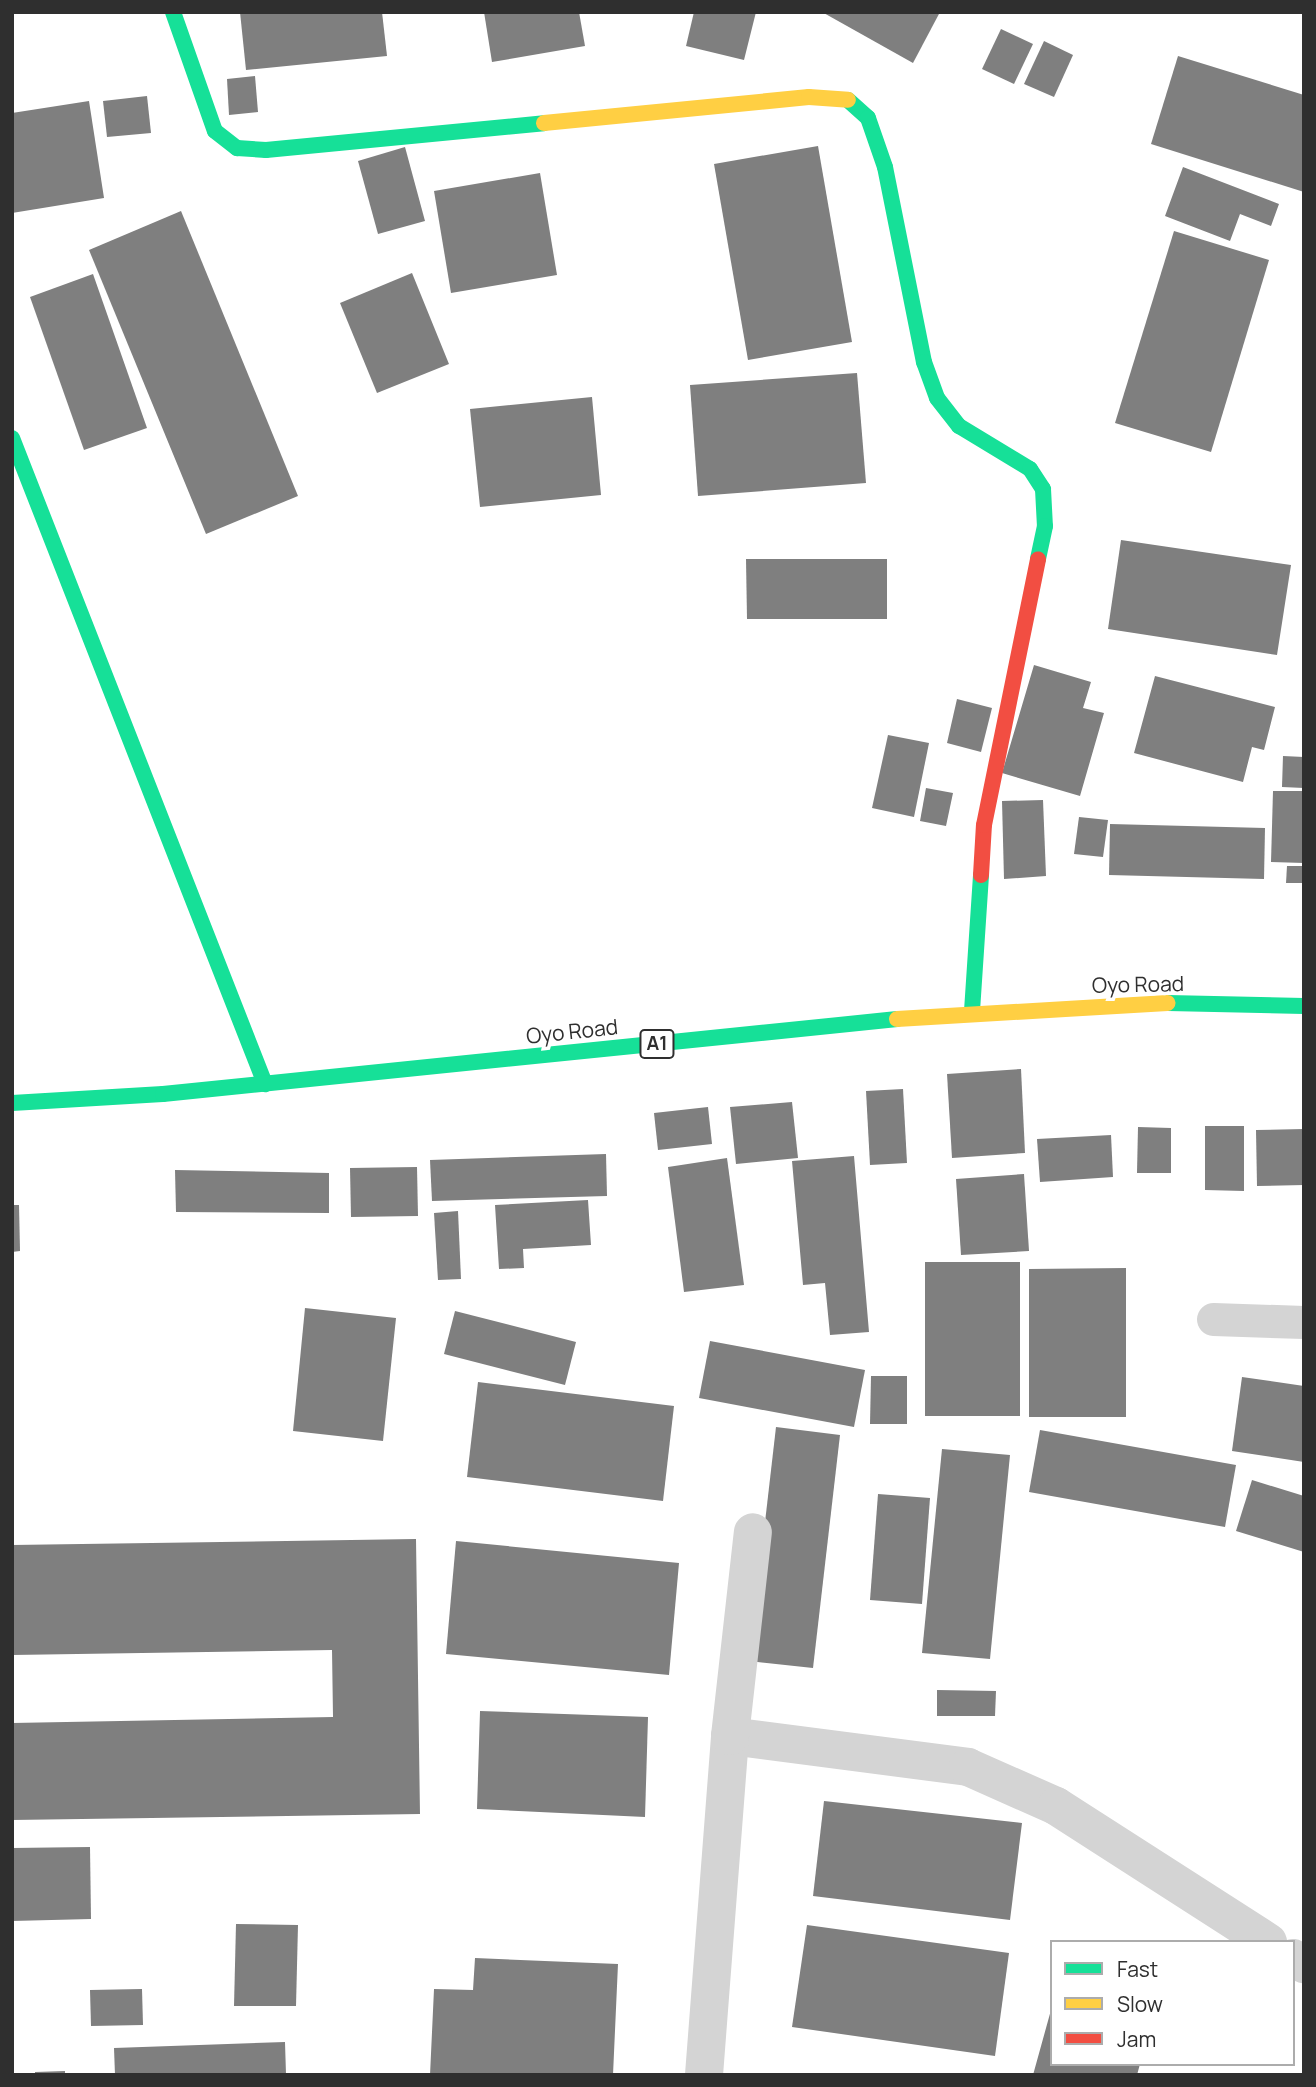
<!DOCTYPE html>
<html>
<head>
<meta charset="utf-8">
<style>
	body { margin:0 }
	#map { position:relative; width:1316px; height:2087px; overflow:hidden; background:#fff; font-family:Manrope,sans-serif }
	div>[style] { position:absolute }
	[style*='--x'] { left:calc(var(--x)*1px); top:calc(var(--y)*1px); width:calc(var(--w)*1px); rotate:calc(var(--a)*1deg) }
	.building>* { inset:0; background:#7f7f7f }
	.lane>* { height:33px; margin:-16.5px; padding:0 16.5px; transform-origin:16.5px; border-radius:16.5px; background:#d4d4d4 }
	.street>* { height:38px; margin:-19px; padding:0 19px; transform-origin:19px; border-radius:19px; background:#d4d4d4 }
	.fast>* { height:16px; margin:-8px; padding:0 8px; transform-origin:8px; border-radius:8px; background:#16e098 }
	.slow>* { height:16px; margin:-8px; padding:0 8px; transform-origin:8px; border-radius:8px; background:#ffcf43 }
	.jam>* { height:16px; margin:-8px; padding:0 8px; transform-origin:8px; border-radius:8px; background:#f24e42 }
	span { translate:-50% -50%; white-space:nowrap; text-align:center; line-height:1.15; -webkit-text-stroke:7px #fff; paint-order:stroke }
	.shield-label span { padding:2px 5px; background:#fff; border:2px solid; border-radius:5px; -webkit-text-stroke-width:0 }
	.shield-label { font-size:19px; color:#2f2f2f; font-weight:700 }
	.street-label { font-size:21px; color:#2f2f2f }
	.frame { position:absolute; inset:0; border:14px solid #2f2f2f; pointer-events:none }
	.legend { position:absolute; left:1050px; top:1940px; width:245px; height:126px; box-sizing:border-box; background:#fff; border:2px solid #acacac; margin:0; padding:9px 12px; list-style:none; font-size:21px; color:#2f2f2f }
	.legend li { display:flex; align-items:center; gap:14px; height:35px }
	.legend b { width:35px; border:2px solid #acacac }
</style>
</head>
<body>
<div id="map">
	<div class="building">
		<div style="clip-path:polygon(240px 12px,382px 12px,387px 56px,246px 70px)"></div>
		<div style="clip-path:polygon(484px 12px,579px 12px,585px 46px,492px 62px)"></div>
		<div style="clip-path:polygon(694px 12px,756px 12px,744px 60px,686px 46px)"></div>
		<div style="clip-path:polygon(822px 12px,940px 12px,913px 63px)"></div>
		<div style="clip-path:polygon(1001px 29px,1033px 44px,1014px 84px,982px 69px)"></div>
		<div style="clip-path:polygon(1044px 41px,1073px 55px,1054px 97px,1024px 84px)"></div>
		<div style="clip-path:polygon(1178px 56px,1304px 95px,1304px 192px,1151px 144px)"></div>
		<div style="clip-path:polygon(255px 76px,258px 112px,229px 115px,227px 79px)"></div>
		<div style="clip-path:polygon(147px 96px,151px 133px,107px 137px,103px 101px)"></div>
		<div style="clip-path:polygon(89px 101px,104px 198px,12px 213px,12px 113px)"></div>
		<div style="clip-path:polygon(818px 146px,852px 342px,748px 360px,714px 164px)"></div>
		<div style="clip-path:polygon(405px 147px,425px 221px,378px 234px,358px 161px)"></div>
		<div style="clip-path:polygon(1183px 167px,1279px 204px,1271px 226px,1240px 214px,1230px 241px,1165px 216px)"></div>
		<div style="clip-path:polygon(540px 173px,557px 275px,451px 293px,434px 191px)"></div>
		<div style="clip-path:polygon(181px 211px,298px 496px,206px 534px,89px 250px)"></div>
		<div style="clip-path:polygon(1174px 231px,1269px 260px,1211px 452px,1115px 423px)"></div>
		<div style="clip-path:polygon(412px 273px,449px 364px,377px 393px,340px 303px)"></div>
		<div style="clip-path:polygon(93px 274px,147px 428px,84px 450px,30px 297px)"></div>
		<div style="clip-path:polygon(857px 373px,866px 483px,698px 496px,690px 385px)"></div>
		<div style="clip-path:polygon(592px 397px,601px 495px,480px 507px,470px 409px)"></div>
		<div style="clip-path:polygon(1121px 540px,1291px 565px,1277px 655px,1108px 629px)"></div>
		<div style="clip-path:polygon(746px 559px,887px 559px,887px 619px,747px 619px)"></div>
		<div style="clip-path:polygon(1034px 665px,1091px 682px,1083px 708px,1104px 713px,1080px 796px,1002px 773px)"></div>
		<div style="clip-path:polygon(1155px 676px,1275px 707px,1264px 750px,1252px 747px,1243px 782px,1134px 753px)"></div>
		<div style="clip-path:polygon(957px 699px,992px 708px,981px 752px,947px 743px)"></div>
		<div style="clip-path:polygon(888px 735px,929px 743px,914px 817px,872px 808px)"></div>
		<div style="clip-path:polygon(1283px 756px,1304px 757px,1304px 788px,1282px 787px)"></div>
		<div style="clip-path:polygon(926px 788px,953px 793px,946px 826px,920px 821px)"></div>
		<div style="clip-path:polygon(1273px 791px,1304px 791px,1304px 863px,1271px 862px)"></div>
		<div style="clip-path:polygon(1043px 800px,1046px 876px,1004px 879px,1002px 801px)"></div>
		<div style="clip-path:polygon(1079px 817px,1108px 820px,1103px 857px,1074px 854px)"></div>
		<div style="clip-path:polygon(1110px 824px,1265px 828px,1264px 879px,1109px 875px)"></div>
		<div style="clip-path:polygon(1287px 866px,1304px 866px,1304px 883px,1286px 883px)"></div>
		<div style="clip-path:polygon(1021px 1069px,1025px 1153px,952px 1158px,947px 1074px)"></div>
		<div style="clip-path:polygon(903px 1089px,907px 1163px,870px 1165px,866px 1091px)"></div>
		<div style="clip-path:polygon(792px 1102px,798px 1158px,736px 1164px,730px 1107px)"></div>
		<div style="clip-path:polygon(708px 1107px,712px 1144px,658px 1150px,654px 1113px)"></div>
		<div style="clip-path:polygon(1205px 1126px,1244px 1126px,1244px 1191px,1205px 1190px)"></div>
		<div style="clip-path:polygon(1138px 1127px,1171px 1128px,1171px 1173px,1137px 1173px)"></div>
		<div style="clip-path:polygon(1304px 1129px,1304px 1185px,1257px 1186px,1256px 1130px)"></div>
		<div style="clip-path:polygon(1111px 1135px,1113px 1177px,1040px 1182px,1037px 1139px)"></div>
		<div style="clip-path:polygon(606px 1154px,607px 1196px,432px 1201px,430px 1160px)"></div>
		<div style="clip-path:polygon(854px 1156px,869px 1332px,830px 1335px,825px 1283px,803px 1285px,792px 1161px)"></div>
		<div style="clip-path:polygon(727px 1158px,744px 1285px,684px 1292px,668px 1167px)"></div>
		<div style="clip-path:polygon(417px 1167px,418px 1216px,351px 1217px,350px 1168px)"></div>
		<div style="clip-path:polygon(175px 1170px,329px 1173px,329px 1213px,176px 1212px)"></div>
		<div style="clip-path:polygon(1024px 1174px,1029px 1251px,961px 1255px,956px 1179px)"></div>
		<div style="clip-path:polygon(588px 1200px,591px 1245px,523px 1249px,524px 1268px,499px 1269px,495px 1205px)"></div>
		<div style="clip-path:polygon(12px 1205px,19px 1205px,20px 1251px,12px 1252px)"></div>
		<div style="clip-path:polygon(458px 1211px,461px 1279px,438px 1280px,434px 1213px)"></div>
		<div style="clip-path:polygon(925px 1262px,1020px 1262px,1020px 1416px,925px 1416px)"></div>
		<div style="clip-path:polygon(1126px 1268px,1126px 1417px,1029px 1417px,1029px 1269px)"></div>
		<div style="clip-path:polygon(305px 1308px,396px 1318px,383px 1441px,293px 1431px)"></div>
		<div style="clip-path:polygon(455px 1311px,576px 1342px,565px 1385px,444px 1354px)"></div>
		<div style="clip-path:polygon(710px 1341px,865px 1370px,854px 1427px,699px 1398px)"></div>
		<div style="clip-path:polygon(871px 1376px,907px 1376px,907px 1424px,870px 1424px)"></div>
		<div style="clip-path:polygon(1242px 1377px,1304px 1386px,1304px 1462px,1232px 1451px)"></div>
		<div style="clip-path:polygon(478px 1382px,674px 1406px,663px 1501px,467px 1477px)"></div>
		<div style="clip-path:polygon(776px 1427px,840px 1435px,813px 1668px,749px 1661px)"></div>
		<div style="clip-path:polygon(1040px 1430px,1236px 1465px,1225px 1527px,1029px 1492px)"></div>
		<div style="clip-path:polygon(942px 1449px,1010px 1455px,990px 1659px,922px 1653px)"></div>
		<div style="clip-path:polygon(1252px 1480px,1304px 1496px,1304px 1552px,1236px 1531px)"></div>
		<div style="clip-path:polygon(878px 1494px,930px 1498px,922px 1604px,870px 1600px)"></div>
		<div style="clip-path:polygon(416px 1539px,420px 1814px,12px 1820px,12px 1723px,333px 1717px,332px 1650px,12px 1655px,12px 1545px)"></div>
		<div style="clip-path:polygon(456px 1541px,679px 1563px,669px 1675px,446px 1654px)"></div>
		<div style="clip-path:polygon(937px 1690px,996px 1691px,995px 1716px,937px 1716px)"></div>
		<div style="clip-path:polygon(480px 1711px,648px 1717px,645px 1817px,477px 1809px)"></div>
		<div style="clip-path:polygon(824px 1801px,1022px 1823px,1010px 1920px,813px 1896px)"></div>
		<div style="clip-path:polygon(90px 1847px,91px 1919px,12px 1921px,12px 1848px)"></div>
		<div style="clip-path:polygon(236px 1924px,298px 1925px,296px 2006px,234px 2006px)"></div>
		<div style="clip-path:polygon(807px 1925px,1009px 1953px,995px 2056px,792px 2027px)"></div>
		<div style="clip-path:polygon(475px 1958px,618px 1964px,613px 2075px,430px 2075px,434px 1989px,473px 1990px)"></div>
		<div style="clip-path:polygon(142px 1989px,143px 2025px,91px 2026px,90px 1990px)"></div>
		<div style="clip-path:polygon(1051px 2010px,1052px 2064px,1140px 2064px,1137px 2075px,1033px 2075px)"></div>
		<div style="clip-path:polygon(285px 2042px,286px 2075px,115px 2075px,114px 2048px)"></div>
		<div style="clip-path:polygon(65px 2071px,65px 2075px,35px 2075px,35px 2072px)"></div>
	</div>
	<div class="lane">
		<div style="--x:1213;--y:1319;--w:91;--a:1.9"></div>
	</div>
	<div class="street">
		<div style="--x:730;--y:1736;--w:240;--a:7.4"></div>
		<div style="--x:968;--y:1767;--w:96;--a:23.9"></div>
		<div style="--x:1056;--y:1806;--w:252;--a:32.7"></div>
		<div style="--x:1293;--y:1958;--w:13;--a:29"></div>
		<div style="--x:704;--y:2075;--w:340;--a:-85.6"></div>
		<div style="--x:730;--y:1736;--w:205;--a:-83.6"></div>
	</div>
	<div class="fast">
		<div style="--x:173;--y:12;--w:126;--a:70.6"></div>
		<div style="--x:215;--y:131;--w:28;--a:38"></div>
		<div style="--x:237;--y:148;--w:29;--a:4"></div>
		<div style="--x:266;--y:150;--w:279;--a:-5.5"></div>
		<div style="--x:848;--y:100;--w:27;--a:42"></div>
		<div style="--x:868;--y:118;--w:52;--a:70.9"></div>
		<div style="--x:885;--y:167;--w:199;--a:78.7"></div>
		<div style="--x:924;--y:362;--w:38;--a:70"></div>
		<div style="--x:937;--y:398;--w:36;--a:52"></div>
		<div style="--x:959;--y:426;--w:83;--a:31.2"></div>
		<div style="--x:1030;--y:469;--w:24;--a:57"></div>
		<div style="--x:1043;--y:489;--w:37;--a:87"></div>
		<div style="--x:1045;--y:526;--w:34;--a:102"></div>
		<div style="--x:12;--y:438;--w:694;--a:68.61"></div>
		<div style="--x:1168;--y:1003;--w:136;--a:1.3"></div>
		<div style="--x:972;--y:1011;--w:136;--a:-86.2"></div>
		<div style="--x:12;--y:1103;--w:151;--a:-3.4"></div>
		<div style="--x:163;--y:1094;--w:738;--a:-5.83"></div>
	</div>
	<div class="slow">
		<div style="--x:544;--y:123;--w:266;--a:-5.6"></div>
		<div style="--x:809;--y:97;--w:39;--a:4"></div>
		<div style="--x:897;--y:1019;--w:271;--a:-3.4"></div>
	</div>
	<div class="jam">
		<div style="--x:981;--y:875;--w:50;--a:-86.6"></div>
		<div style="--x:984;--y:825;--w:271;--a:-78.5"></div>
	</div>
	<div class="shield-label">
		<span style="left:657px;top:1044px">A1</span>
	</div>
	<div class="street-label">
		<span style="left:1138px;top:984px;rotate:-1deg">Oyo Road</span>
		<span style="left:572px;top:1031px;rotate:-6deg">Oyo Road</span>
	</div>
	<div class="frame"></div>
	<ul class="legend">
	<li><b style="height:9px;background:#16e098"></b>Fast</li>
	<li><b style="height:9px;background:#ffcf43"></b>Slow</li>
	<li><b style="height:9px;background:#f24e42"></b>Jam</li>
	</ul>
</div>
</body>
</html>
